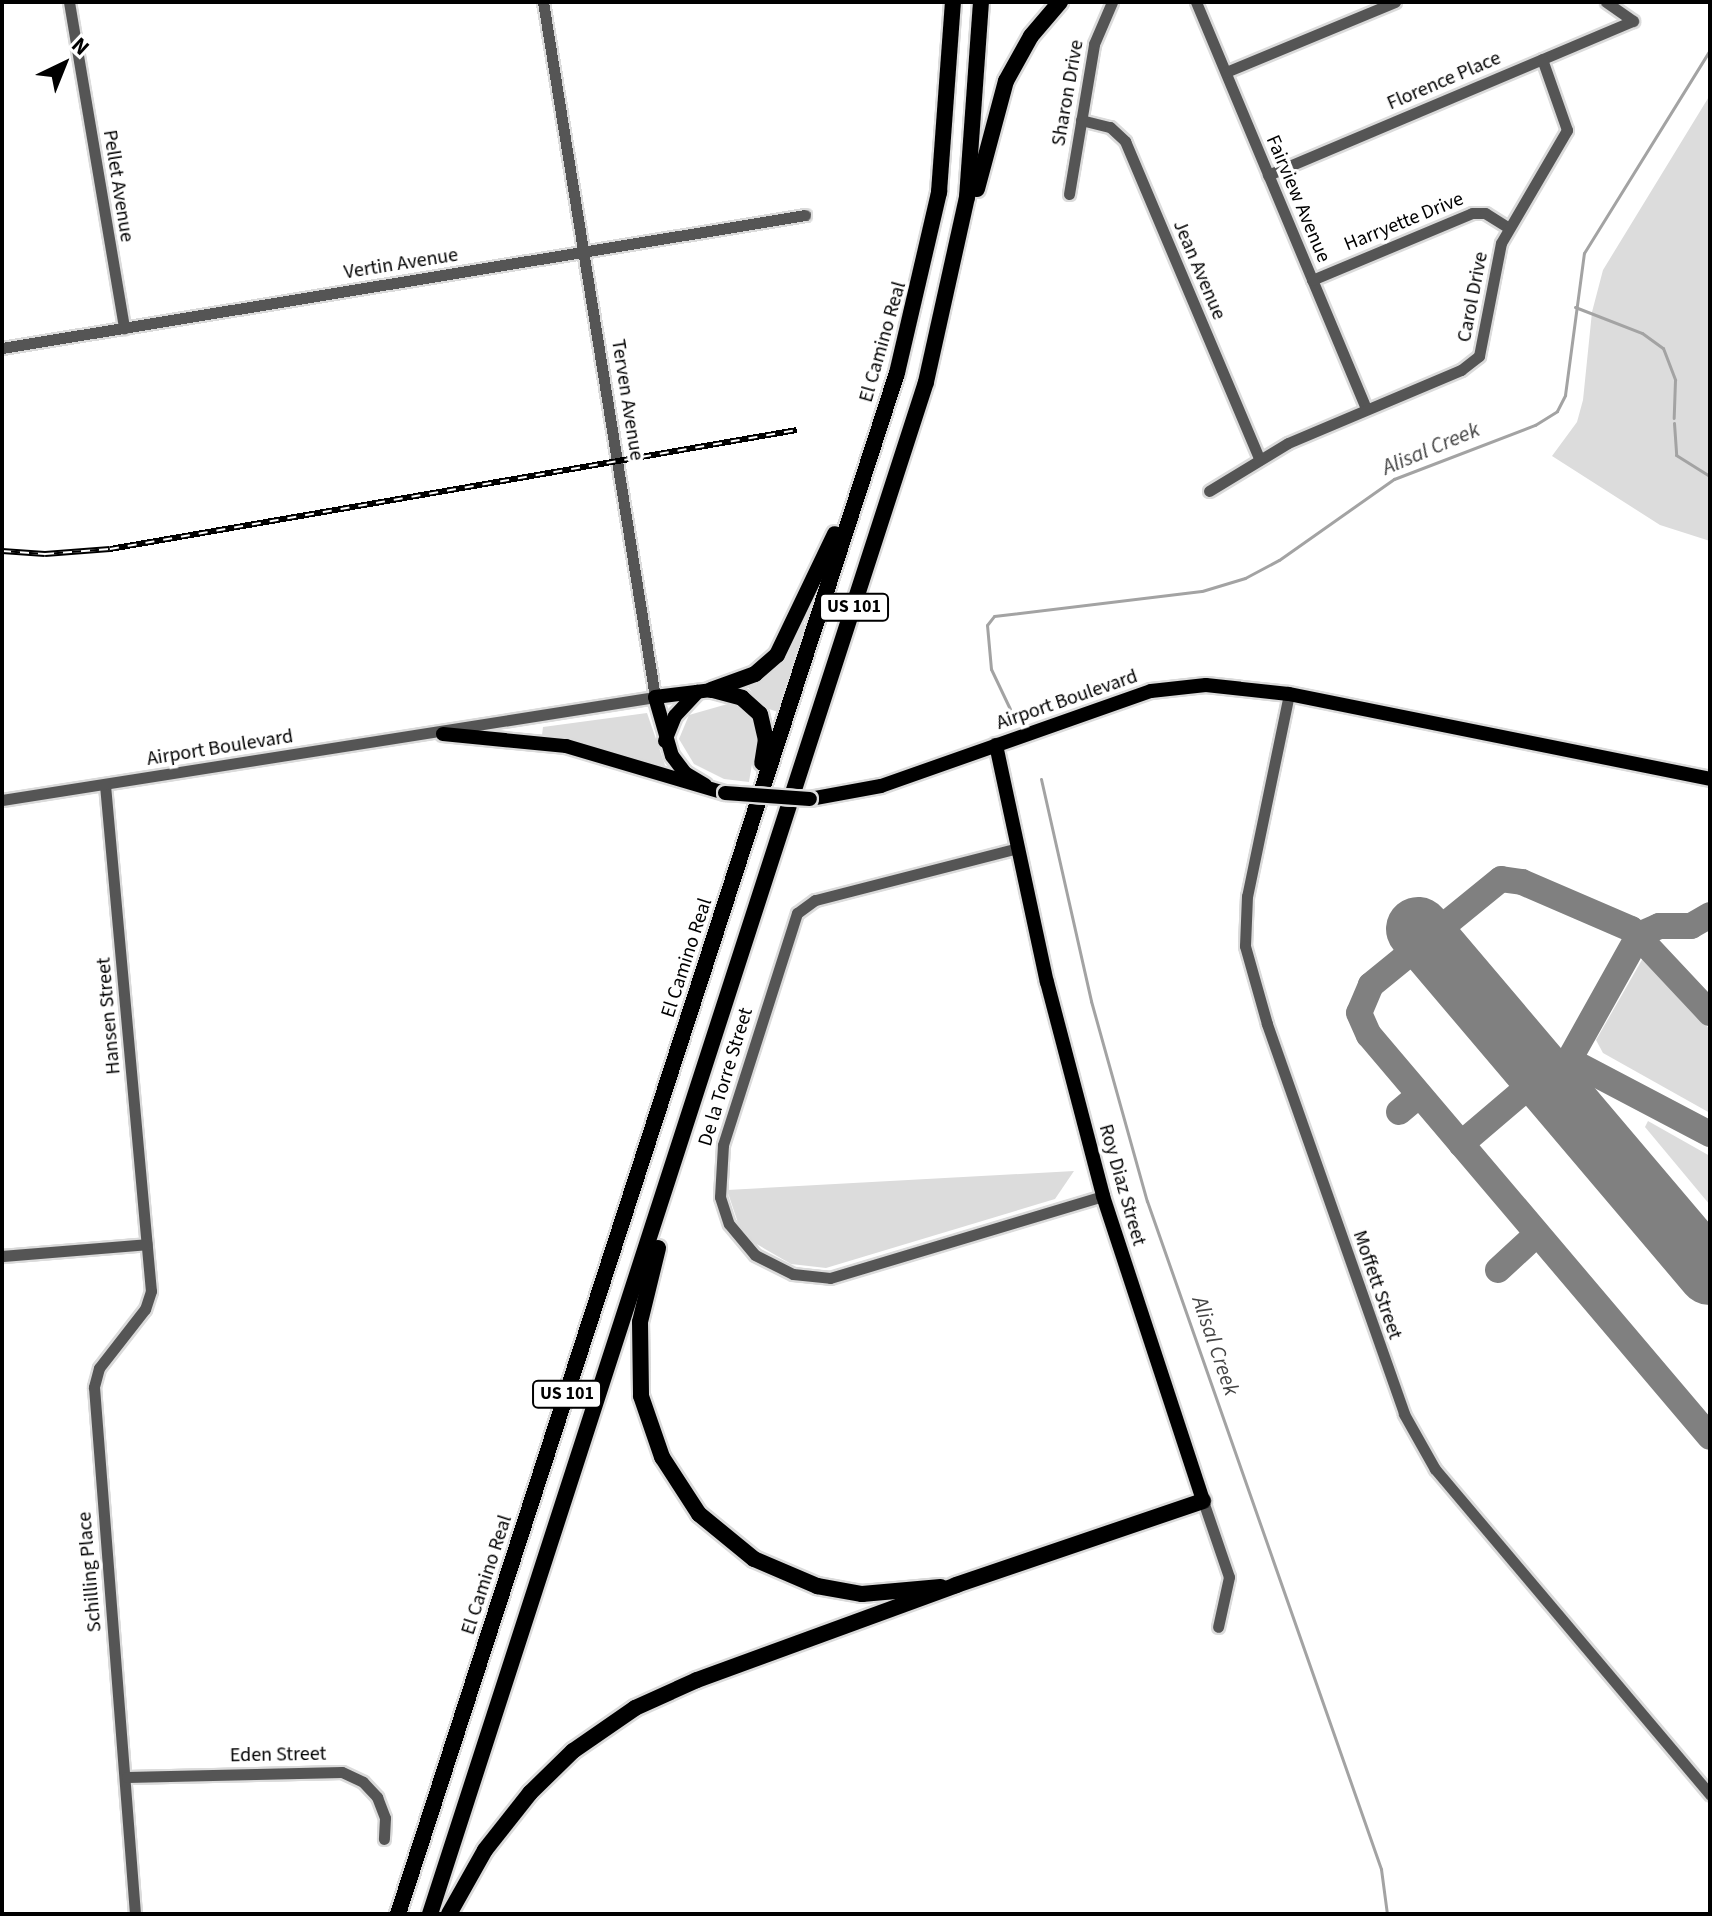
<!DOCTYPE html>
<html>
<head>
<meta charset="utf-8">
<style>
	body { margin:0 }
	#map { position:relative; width:1712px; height:1916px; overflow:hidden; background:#fff; font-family:"Source Sans 3",sans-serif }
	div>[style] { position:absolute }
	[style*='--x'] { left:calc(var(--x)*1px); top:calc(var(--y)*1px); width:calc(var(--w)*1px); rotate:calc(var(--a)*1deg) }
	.green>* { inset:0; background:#dcdcdc }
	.stream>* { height:3px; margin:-1.5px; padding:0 1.5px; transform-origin:1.5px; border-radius:1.5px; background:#a3a3a3 }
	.taxiway>* { height:26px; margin:-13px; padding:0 13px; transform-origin:13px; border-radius:13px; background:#808080 }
	.runway>* { height:64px; margin:-32px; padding:0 32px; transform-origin:32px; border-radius:32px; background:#808080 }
	.roads { filter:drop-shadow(2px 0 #dbdbdb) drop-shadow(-2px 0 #dbdbdb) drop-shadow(0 2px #dbdbdb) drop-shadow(0 -2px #dbdbdb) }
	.minor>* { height:11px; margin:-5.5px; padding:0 5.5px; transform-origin:5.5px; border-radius:5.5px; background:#555 }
	.major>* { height:14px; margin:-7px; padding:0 7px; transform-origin:7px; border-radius:7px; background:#000 }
	.highway>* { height:16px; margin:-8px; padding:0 8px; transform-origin:8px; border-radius:8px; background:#000 }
	.rail>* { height:6px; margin-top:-3px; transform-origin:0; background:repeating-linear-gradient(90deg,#fff 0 9px,#000 0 18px); box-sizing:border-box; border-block:2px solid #000 }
	.bridges { filter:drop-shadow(2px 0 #dbdbdb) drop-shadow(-2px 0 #dbdbdb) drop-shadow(0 2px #dbdbdb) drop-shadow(0 -2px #dbdbdb) }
	.major-bridge>* { height:14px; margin:-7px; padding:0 7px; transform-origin:7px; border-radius:7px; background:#000 }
	span { translate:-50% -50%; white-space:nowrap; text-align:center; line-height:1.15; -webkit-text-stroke:7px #fff; paint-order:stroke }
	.shield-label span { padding:2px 6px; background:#fff; border:2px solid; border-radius:6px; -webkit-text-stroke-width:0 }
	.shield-label { font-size:18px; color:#000; font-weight:700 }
	.street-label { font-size:20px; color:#000 }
	.water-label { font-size:22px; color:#444; font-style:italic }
	.frame { position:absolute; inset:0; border:4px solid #000; pointer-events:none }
	.north { position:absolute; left:24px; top:24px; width:80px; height:80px; -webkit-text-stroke:6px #fff; paint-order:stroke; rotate:43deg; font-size:22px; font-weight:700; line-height:32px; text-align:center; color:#000 }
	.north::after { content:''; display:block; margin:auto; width:28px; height:36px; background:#000; clip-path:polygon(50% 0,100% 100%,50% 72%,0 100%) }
</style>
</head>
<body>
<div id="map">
	<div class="green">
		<div style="clip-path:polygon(1710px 95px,1710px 541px,1660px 525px,1552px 456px,1577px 422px,1583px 400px,1592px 312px,1603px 270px)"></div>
		<div style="clip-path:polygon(802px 624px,806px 625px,778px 712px,763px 707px,747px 686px,779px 663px)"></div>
		<div style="clip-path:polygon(731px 703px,753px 715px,758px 728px,749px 782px,724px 779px,694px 764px,679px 739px,689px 715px)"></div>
		<div style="clip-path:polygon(647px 713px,665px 765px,662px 772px,542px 735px,543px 727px)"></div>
		<div style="clip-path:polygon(1643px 958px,1653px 962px,1710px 1030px,1710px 1113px,1603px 1053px,1596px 1040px)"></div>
		<div style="clip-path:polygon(1648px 1121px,1710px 1156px,1710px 1205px,1645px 1127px)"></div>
		<div style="clip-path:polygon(1074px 1171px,1055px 1199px,826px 1268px,791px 1264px,753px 1242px,738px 1223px,727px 1190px)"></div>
	</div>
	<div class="stream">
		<div style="--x:1575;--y:307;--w:72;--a:21.2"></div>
		<div style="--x:1642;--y:333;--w:26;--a:36"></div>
		<div style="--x:1663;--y:348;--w:34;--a:69"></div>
		<div style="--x:1675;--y:380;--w:38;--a:92"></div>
		<div style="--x:1674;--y:423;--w:32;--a:86"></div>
		<div style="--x:1676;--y:455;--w:40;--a:32"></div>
		<div style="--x:1010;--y:709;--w:44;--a:-115.4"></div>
		<div style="--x:991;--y:669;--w:44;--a:-95.2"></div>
		<div style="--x:987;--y:625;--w:11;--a:-52"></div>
		<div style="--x:994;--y:616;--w:209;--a:-6.9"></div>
		<div style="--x:1202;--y:591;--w:45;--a:-16.8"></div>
		<div style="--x:1245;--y:578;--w:38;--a:-28"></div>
		<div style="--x:1279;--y:560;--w:141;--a:-35.2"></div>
		<div style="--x:1394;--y:479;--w:151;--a:-21"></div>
		<div style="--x:1535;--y:425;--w:26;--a:-32"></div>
		<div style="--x:1557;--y:411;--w:18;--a:-63"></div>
		<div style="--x:1565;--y:395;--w:143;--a:-82.4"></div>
		<div style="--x:1584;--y:253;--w:239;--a:-58.2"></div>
		<div style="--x:1041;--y:779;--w:228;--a:77.3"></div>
		<div style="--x:1091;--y:1001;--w:208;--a:74.4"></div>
		<div style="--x:1147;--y:1201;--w:708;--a:70.69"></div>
		<div style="--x:1381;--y:1869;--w:45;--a:82.4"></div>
	</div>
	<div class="taxiway">
		<div style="--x:1710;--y:1013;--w:115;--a:-133.2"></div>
		<div style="--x:1631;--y:929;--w:119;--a:-156.7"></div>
		<div style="--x:1522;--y:882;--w:21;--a:-172"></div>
		<div style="--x:1501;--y:879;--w:168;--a:140.8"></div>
		<div style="--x:1371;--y:985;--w:30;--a:113"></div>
		<div style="--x:1359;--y:1013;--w:24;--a:66"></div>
		<div style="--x:1369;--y:1035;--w:527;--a:49.69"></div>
		<div style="--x:1569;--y:1060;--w:143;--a:-60.8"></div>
		<div style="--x:1639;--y:935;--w:22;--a:-24"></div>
		<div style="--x:1659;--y:926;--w:32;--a:0"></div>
		<div style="--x:1691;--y:926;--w:22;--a:-30"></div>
		<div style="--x:1399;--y:1112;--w:26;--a:-40"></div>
		<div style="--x:1461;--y:1144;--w:123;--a:-40.4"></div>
		<div style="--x:1555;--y:1064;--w:15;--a:-16"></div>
		<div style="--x:1569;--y:1060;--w:159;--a:27.7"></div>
		<div style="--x:1498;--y:1270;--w:53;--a:-42.7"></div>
	</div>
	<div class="runway">
		<div style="--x:1418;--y:929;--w:451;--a:49.7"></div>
	</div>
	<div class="roads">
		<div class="minor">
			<div style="--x:69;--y:2;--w:331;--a:80.4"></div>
			<div style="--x:1196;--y:2;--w:441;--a:67.3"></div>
			<div style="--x:1606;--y:2;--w:33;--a:35"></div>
			<div style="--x:1226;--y:72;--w:183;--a:-22.5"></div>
			<div style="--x:1081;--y:120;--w:30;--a:14"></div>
			<div style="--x:1110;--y:127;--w:21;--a:43"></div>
			<div style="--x:1125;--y:141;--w:346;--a:67.1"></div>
			<div style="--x:1268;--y:175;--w:396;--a:-22.9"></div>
			<div style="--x:1069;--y:194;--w:152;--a:-80.5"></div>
			<div style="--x:1094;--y:44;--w:46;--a:-66.8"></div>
			<div style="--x:1312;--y:280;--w:173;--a:-22.7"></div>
			<div style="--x:1472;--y:213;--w:13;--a:0"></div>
			<div style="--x:1485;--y:213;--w:28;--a:32"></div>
			<div style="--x:2;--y:348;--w:814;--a:-9.4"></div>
			<div style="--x:1209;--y:491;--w:92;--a:-31.3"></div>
			<div style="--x:1288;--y:443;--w:188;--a:-22.9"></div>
			<div style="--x:1461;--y:370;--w:23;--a:-38"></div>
			<div style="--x:1479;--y:356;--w:115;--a:-79"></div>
			<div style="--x:1501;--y:243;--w:131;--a:-59.7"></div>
			<div style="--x:1567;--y:130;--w:75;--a:-109.4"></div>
			<div style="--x:1289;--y:694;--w:206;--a:101.7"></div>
			<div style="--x:1247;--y:896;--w:50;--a:92.3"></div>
			<div style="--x:1245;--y:946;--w:81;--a:74.2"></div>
			<div style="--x:1267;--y:1024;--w:413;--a:70.6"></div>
			<div style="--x:1404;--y:1414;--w:63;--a:60.6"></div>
			<div style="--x:1435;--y:1469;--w:426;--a:49.8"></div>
			<div style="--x:105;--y:785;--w:508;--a:84.81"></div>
			<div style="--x:151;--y:1291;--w:19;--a:108"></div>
			<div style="--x:145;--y:1309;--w:75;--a:127.9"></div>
			<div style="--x:99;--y:1368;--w:20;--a:105"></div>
			<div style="--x:94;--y:1387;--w:529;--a:85.55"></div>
			<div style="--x:2;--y:800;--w:661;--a:-8.96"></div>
			<div style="--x:655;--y:697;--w:704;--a:-99.15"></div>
			<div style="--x:1018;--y:848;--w:210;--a:165.6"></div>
			<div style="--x:815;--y:900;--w:22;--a:144"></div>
			<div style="--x:797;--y:913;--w:244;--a:107.7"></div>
			<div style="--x:723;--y:1145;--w:52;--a:93.3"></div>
			<div style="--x:720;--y:1197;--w:28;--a:72"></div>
			<div style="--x:729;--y:1224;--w:40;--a:50"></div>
			<div style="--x:755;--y:1255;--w:42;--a:26.6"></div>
			<div style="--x:793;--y:1274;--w:37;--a:6"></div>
			<div style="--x:830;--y:1278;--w:285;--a:-16.7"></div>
			<div style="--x:2;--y:1256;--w:145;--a:-4.7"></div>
			<div style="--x:1203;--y:1501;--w:80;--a:71.1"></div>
			<div style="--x:1229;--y:1577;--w:51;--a:102.4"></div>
			<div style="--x:127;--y:1777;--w:215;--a:-1.3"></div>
			<div style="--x:342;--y:1772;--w:23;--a:25"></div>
			<div style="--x:363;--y:1782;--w:21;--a:47"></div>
			<div style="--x:377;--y:1797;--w:22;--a:69"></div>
			<div style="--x:385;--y:1818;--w:21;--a:93"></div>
		</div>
		<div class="major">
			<div style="--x:443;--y:734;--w:124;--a:5.6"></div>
			<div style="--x:566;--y:746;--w:166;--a:16.5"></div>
			<div style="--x:665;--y:741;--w:27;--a:-68"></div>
			<div style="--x:675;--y:716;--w:33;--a:-47"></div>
			<div style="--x:996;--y:745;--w:242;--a:77.9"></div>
			<div style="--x:1047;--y:982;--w:221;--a:75.3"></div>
			<div style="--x:1103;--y:1196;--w:321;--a:71.8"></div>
			<div style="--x:705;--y:785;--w:23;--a:-149"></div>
			<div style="--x:685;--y:773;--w:21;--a:-127"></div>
			<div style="--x:672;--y:756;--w:61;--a:-106.1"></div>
			<div style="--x:655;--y:697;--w:56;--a:-7.1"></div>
			<div style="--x:810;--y:799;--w:72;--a:-10.4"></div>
			<div style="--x:881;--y:786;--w:286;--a:-19.4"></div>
			<div style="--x:1151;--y:691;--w:55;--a:-6.2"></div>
			<div style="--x:1206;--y:685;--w:83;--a:6.2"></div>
			<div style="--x:1289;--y:694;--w:429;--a:11.4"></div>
		</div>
		<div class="highway">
			<div style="--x:977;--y:189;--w:112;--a:-75"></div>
			<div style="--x:1006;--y:81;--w:51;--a:-60.9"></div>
			<div style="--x:1031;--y:36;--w:45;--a:-49.5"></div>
			<div style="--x:711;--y:690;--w:47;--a:-20"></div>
			<div style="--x:755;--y:674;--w:29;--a:-41"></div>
			<div style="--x:777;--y:655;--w:134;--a:-64.4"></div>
			<div style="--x:713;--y:690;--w:30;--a:15"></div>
			<div style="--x:742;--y:698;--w:24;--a:42"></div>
			<div style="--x:760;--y:714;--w:26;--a:77"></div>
			<div style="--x:766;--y:739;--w:24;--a:99"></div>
			<div style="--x:658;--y:1248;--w:76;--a:103.7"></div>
			<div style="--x:640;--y:1322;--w:74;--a:89.2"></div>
			<div style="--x:641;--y:1396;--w:65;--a:71"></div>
			<div style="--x:662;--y:1457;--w:68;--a:57"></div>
			<div style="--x:699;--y:1514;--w:71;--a:39.3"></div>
			<div style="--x:754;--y:1559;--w:69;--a:23.2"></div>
			<div style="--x:817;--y:1586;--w:46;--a:10.1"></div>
			<div style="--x:862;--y:1594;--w:79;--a:-5.1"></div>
			<div style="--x:398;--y:1914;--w:1620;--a:-72.06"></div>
			<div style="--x:897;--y:373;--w:186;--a:-76.9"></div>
			<div style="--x:939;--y:192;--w:191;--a:-85.8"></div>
			<div style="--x:430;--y:1914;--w:1610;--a:-72.06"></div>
			<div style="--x:926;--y:382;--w:189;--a:-77.5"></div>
			<div style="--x:967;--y:197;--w:196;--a:-85.9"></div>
			<div style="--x:449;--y:1914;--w:73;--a:-60.6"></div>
			<div style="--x:485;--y:1850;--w:73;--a:-51.7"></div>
			<div style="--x:530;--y:1793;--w:60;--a:-44.3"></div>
			<div style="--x:573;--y:1751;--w:75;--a:-34.7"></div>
			<div style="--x:635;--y:1708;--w:68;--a:-24.3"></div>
			<div style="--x:697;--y:1680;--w:276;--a:-20.1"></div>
			<div style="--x:956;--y:1585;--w:261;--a:-18.8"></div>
		</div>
	</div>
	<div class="rail">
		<div style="--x:2;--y:551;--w:43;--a:4"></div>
		<div style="--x:45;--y:554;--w:65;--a:-4.4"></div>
		<div style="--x:110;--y:549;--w:697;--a:-9.83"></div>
	</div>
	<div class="bridges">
		<div class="major-bridge">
			<div style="--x:725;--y:793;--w:85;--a:4"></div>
		</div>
	</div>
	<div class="shield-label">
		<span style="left:854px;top:607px">US 101</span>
		<span style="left:567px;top:1394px">US 101</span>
	</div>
	<div class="street-label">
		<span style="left:1444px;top:81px;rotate:-23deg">Florence Place</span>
		<span style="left:1068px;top:93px;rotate:-80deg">Sharon Drive</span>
		<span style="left:118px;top:186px;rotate:81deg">Pellet Avenue</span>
		<span style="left:1298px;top:199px;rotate:67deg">Fairview Avenue</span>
		<span style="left:1404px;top:222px;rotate:-22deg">Harryette Drive</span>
		<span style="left:401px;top:264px;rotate:-9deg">Vertin Avenue</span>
		<span style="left:1199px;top:270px;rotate:67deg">Jean Avenue</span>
		<span style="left:1473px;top:297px;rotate:-79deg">Carol Drive</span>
		<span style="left:883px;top:342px;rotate:-74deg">El Camino Real</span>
		<span style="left:627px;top:400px;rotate:81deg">Terven Avenue</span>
		<span style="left:1067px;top:700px;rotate:-19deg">Airport Boulevard</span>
		<span style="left:220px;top:748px;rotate:-9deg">Airport Boulevard</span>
		<span style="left:687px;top:958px;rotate:-72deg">El Camino Real</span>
		<span style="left:109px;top:1016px;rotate:-95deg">Hansen Street</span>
		<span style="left:726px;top:1077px;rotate:-73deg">De la Torre Street</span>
		<span style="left:1122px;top:1185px;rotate:74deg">Roy Diaz Street</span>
		<span style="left:1377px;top:1285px;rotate:71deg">Moffett Street</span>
		<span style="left:90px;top:1572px;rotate:-95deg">Schilling Place</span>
		<span style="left:487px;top:1575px;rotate:-72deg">El Camino Real</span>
		<span style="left:278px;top:1755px;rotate:-1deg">Eden Street</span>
	</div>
	<div class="water-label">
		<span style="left:1431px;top:449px;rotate:-23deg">Alisal Creek</span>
		<span style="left:1215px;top:1346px;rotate:71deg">Alisal Creek</span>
	</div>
	<div class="frame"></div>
	<div class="north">N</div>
</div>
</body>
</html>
